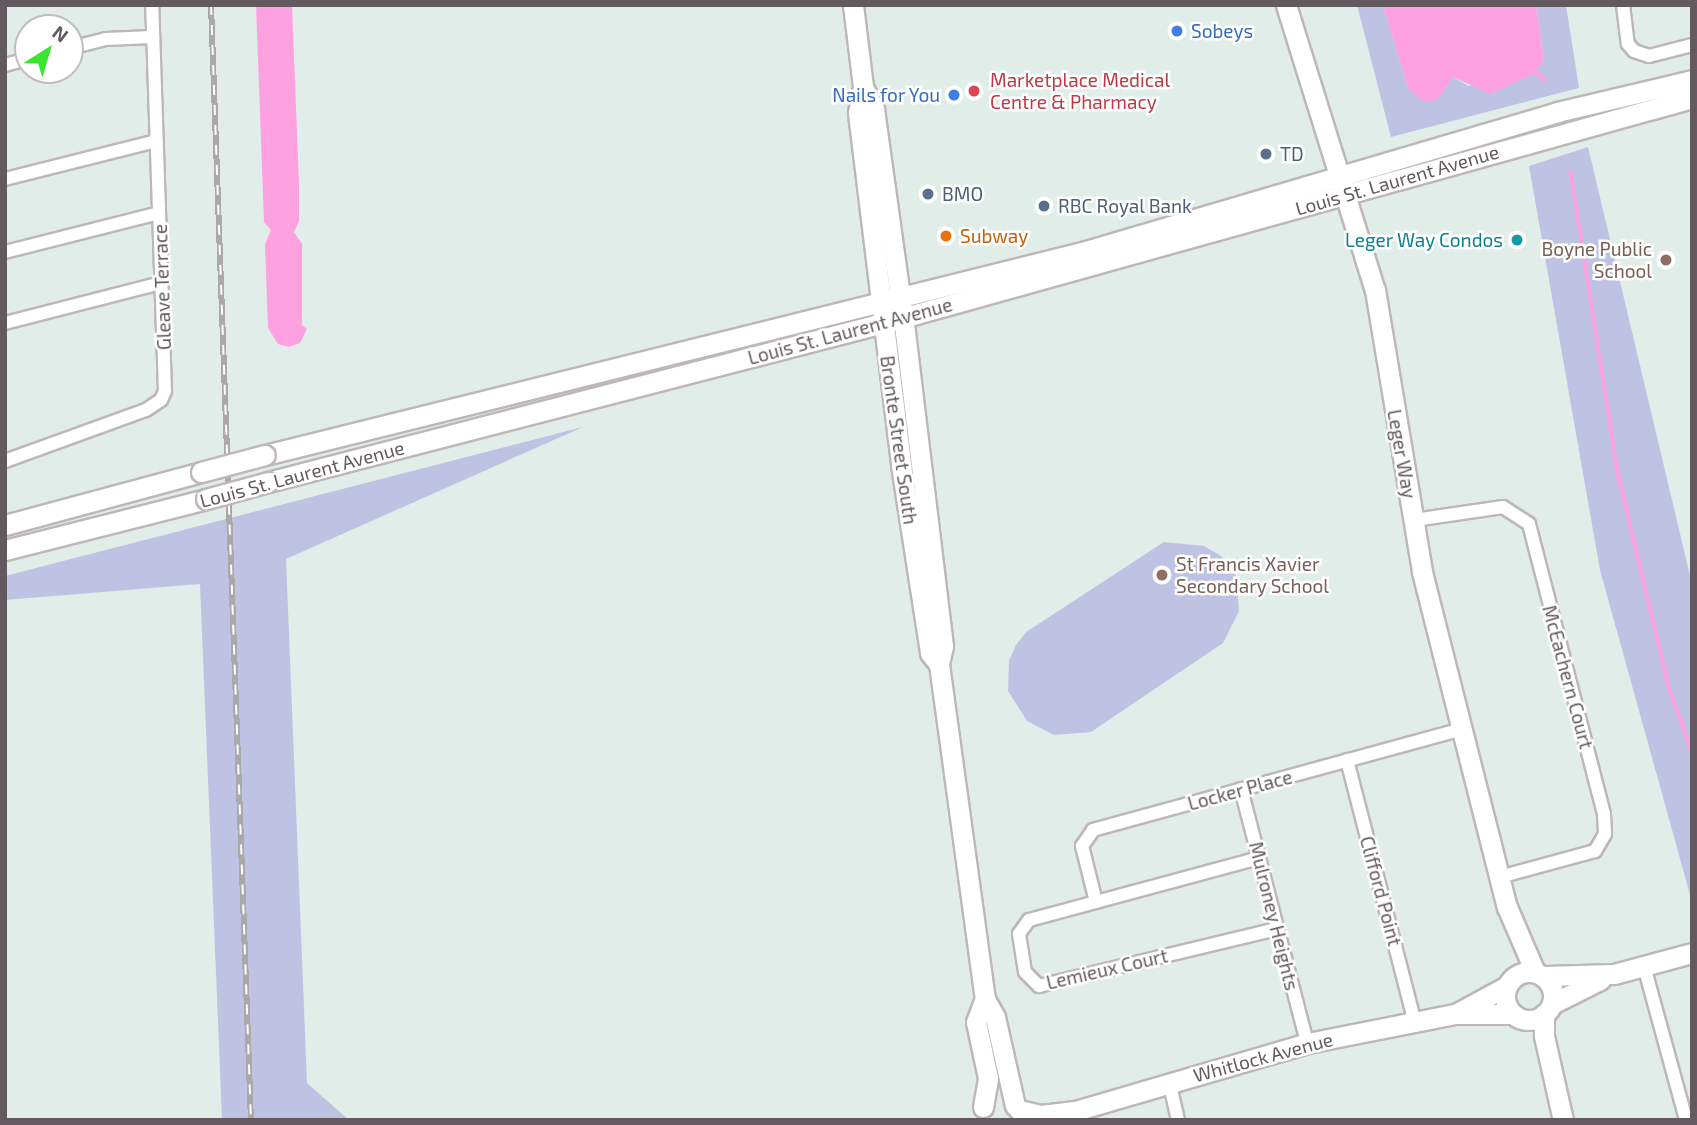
<!DOCTYPE html>
<html>
<head>
<meta charset="utf-8">
<style>
	body { margin:0 }
	#map { position:relative; width:1697px; height:1125px; overflow:hidden; background:#e1ede9; font-family:"Exo 2",sans-serif }
	div>[style] { position:absolute }
	[style*='--x'] { left:calc(var(--x)*1px); top:calc(var(--y)*1px); width:calc(var(--w)*1px); rotate:calc(var(--a)*1deg) }
	.green>* { inset:0; background:#bec3e4 }
	.water>* { inset:0; background:#fda1e1 }
	.stream>* { height:3.5px; margin:-1.75px; padding:0 1.75px; transform-origin:1.75px; border-radius:1.75px; background:#fda1e1 }
	.roads { filter:drop-shadow(2px 0 #beb7ba) drop-shadow(-2px 0 #beb7ba) drop-shadow(0 2px #beb7ba) drop-shadow(0 -2px #beb7ba) }
	.street>* { height:12px; margin:-6px; padding:0 6px; transform-origin:6px; border-radius:6px; background:#fff }
	.secondary>* { height:19px; margin:-9.5px; padding:0 9.5px; transform-origin:9.5px; border-radius:9.5px; background:#fff }
	.secondary>.ring { margin:-9.5px; padding:0; box-sizing:content-box; background:none; border:19px solid #fff; border-radius:50% }
	.rail>* { height:6px; margin-top:-3px; transform-origin:0; background:repeating-linear-gradient(90deg,#fff 0 10px,#aaa8a9 0 20px); box-sizing:border-box; border-block:2px solid #aaa8a9 }
	.bridges { filter:drop-shadow(2px 0 #c0b7bc) drop-shadow(-2px 0 #c0b7bc) drop-shadow(0 2px #c0b7bc) drop-shadow(0 -2px #c0b7bc) }
	.secondary-bridge>* { height:19px; margin:-9.5px; padding:0 9.5px; transform-origin:9.5px; border-radius:9.5px; background:#fff }
	.dots>* { width:19px; height:19px; translate:-50% -50%; box-sizing:border-box; border:4px solid #fff; border-radius:50% }
	span { translate:-50% -50%; white-space:nowrap; text-align:center; line-height:1.15; -webkit-text-stroke:5px #fff; paint-order:stroke }
	.shop-label { font-size:19px; color:#366cbe }
	.left { translate:0 -50%; text-align:left }
	.right { translate:-100% -50%; text-align:right }
	.health-label { font-size:19px; color:#be3a42 }
	.service-label { font-size:19px; color:#4e5e75 }
	.street-label { font-size:19px; color:#625a5f }
	.food-label { font-size:19px; color:#c56008 }
	.culture-label { font-size:19px; color:#0d838f }
	.education-label { font-size:19px; color:#785e54 }
	.frame { position:absolute; inset:0; border:7px solid #625a5f; pointer-events:none }
	.north { position:absolute; left:14px; top:14px; width:70px; height:70px; box-sizing:border-box; background:#fff; border:2px solid #c0bdbf; border-radius:50%; rotate:37deg; font-size:19px; font-weight:700; line-height:28px; text-align:center; color:#625a5f }
	.north::after { content:''; display:block; margin:auto; width:24px; height:32px; background:#39e52f; clip-path:polygon(50% 0,100% 100%,50% 72%,0 100%) }
</style>
</head>
<body>
<div id="map">
	<div class="green">
		<div style="clip-path:polygon(1357px 5px,1383px 5px,1408px 88px,1453px 77px,1469px 86px,1544px 60px,1536px 5px,1566px 5px,1579px 88px,1391px 137px)"></div>
		<div style="clip-path:polygon(1588px 147px,1692px 584px,1692px 902px,1600px 570px,1529px 166px)"></div>
		<div style="clip-path:polygon(583px 427px,286px 559px,307px 1083px,349px 1120px,222px 1120px,200px 584px,5px 600px,5px 576px)"></div>
		<div style="clip-path:polygon(1164px 542px,1204px 546px,1221px 556px,1236px 576px,1239px 611px,1223px 643px,1091px 732px,1054px 735px,1027px 721px,1008px 691px,1009px 661px,1016px 645px,1026px 632px)"></div>
	</div>
	<div class="water">
		<div style="clip-path:polygon(256px 5px,292px 5px,299px 184px,299px 221px,294px 232px,302px 244px,302px 325px,307px 329px,300px 343px,289px 347px,278px 344px,268px 328px,265px 244px,271px 230px,264px 222px)"></div>
		<div style="clip-path:polygon(1383px 5px,1536px 5px,1544px 60px,1533px 74px,1490px 94px,1453px 77px,1437px 100px,1423px 102px,1408px 88px)"></div>
	</div>
	<div class="stream">
		<div style="--x:1532;--y:69;--w:17;--a:40"></div>
		<div style="--x:1571;--y:172;--w:309;--a:81.1"></div>
		<div style="--x:1619;--y:477;--w:216;--a:76.6"></div>
		<div style="--x:1669;--y:687;--w:69;--a:70.5"></div>
	</div>
	<div class="roads">
		<div class="street">
			<div style="--x:1623;--y:5;--w:39;--a:83"></div>
			<div style="--x:1628;--y:44;--w:9;--a:49"></div>
			<div style="--x:1634;--y:51;--w:16;--a:18"></div>
			<div style="--x:1649;--y:56;--w:44;--a:-14.3"></div>
			<div style="--x:70;--y:48;--w:37;--a:-14"></div>
			<div style="--x:106;--y:39;--w:46;--a:-2.5"></div>
			<div style="--x:5;--y:65;--w:24;--a:-15"></div>
			<div style="--x:5;--y:179;--w:156;--a:-14.1"></div>
			<div style="--x:5;--y:252;--w:159;--a:-14.2"></div>
			<div style="--x:5;--y:323;--w:161;--a:-14.4"></div>
			<div style="--x:5;--y:461;--w:150;--a:-19.9"></div>
			<div style="--x:146;--y:410;--w:18;--a:-34"></div>
			<div style="--x:161;--y:400;--w:10;--a:-66"></div>
			<div style="--x:165;--y:391;--w:386;--a:-91.9"></div>
			<div style="--x:1414;--y:520;--w:90;--a:-8.3"></div>
			<div style="--x:1503;--y:507;--w:31;--a:33"></div>
			<div style="--x:1529;--y:524;--w:300;--a:75.5"></div>
			<div style="--x:1604;--y:814;--w:20;--a:87"></div>
			<div style="--x:1605;--y:834;--w:20;--a:120"></div>
			<div style="--x:1595;--y:851;--w:99;--a:164.8"></div>
			<div style="--x:1347;--y:760;--w:271;--a:75.5"></div>
			<div style="--x:1241;--y:789;--w:262;--a:75.4"></div>
			<div style="--x:1259;--y:858;--w:238;--a:164.9"></div>
			<div style="--x:1029;--y:920;--w:17;--a:126"></div>
			<div style="--x:1019;--y:934;--w:38;--a:81"></div>
			<div style="--x:1025;--y:972;--w:20;--a:45"></div>
			<div style="--x:1039;--y:986;--w:245;--a:-13.5"></div>
			<div style="--x:1096;--y:902;--w:58;--a:-104"></div>
			<div style="--x:1082;--y:846;--w:19;--a:-55"></div>
			<div style="--x:1093;--y:830;--w:383;--a:-15.3"></div>
			<div style="--x:1644;--y:966;--w:160;--a:74.7"></div>
			<div style="--x:1169;--y:1081;--w:40;--a:77"></div>
		</div>
		<div class="secondary">
			<div style="--x:853;--y:5;--w:83;--a:83"></div>
			<div style="--x:863;--y:87;--w:25;--a:63"></div>
			<div style="--x:874;--y:109;--w:225;--a:82.1"></div>
			<div style="--x:905;--y:332;--w:316;--a:83.1"></div>
			<div style="--x:943;--y:646;--w:18;--a:103"></div>
			<div style="--x:939;--y:664;--w:338;--a:82.2"></div>
			<div style="--x:985;--y:999;--w:21;--a:61"></div>
			<div style="--x:995;--y:1017;--w:91;--a:77.3"></div>
			<div style="--x:1286;--y:5;--w:299;--a:72.7"></div>
			<div style="--x:1375;--y:290;--w:286;--a:80.5"></div>
			<div style="--x:1422;--y:572;--w:346;--a:75.8"></div>
			<div style="--x:1507;--y:907;--w:71;--a:66.7"></div>
			<div style="--x:863;--y:87;--w:26;--a:101"></div>
			<div style="--x:858;--y:113;--w:355;--a:83"></div>
			<div style="--x:901;--y:465;--w:190;--a:81.2"></div>
			<div style="--x:930;--y:653;--w:14;--a:51"></div>
			<div style="--x:265;--y:455;--w:846;--a:-13.95"></div>
			<div style="--x:1086;--y:251;--w:491;--a:-16.4"></div>
			<div style="--x:1557;--y:112;--w:139;--a:-13.3"></div>
			<div style="--x:268;--y:482;--w:655;--a:-14.5"></div>
			<div style="--x:902;--y:318;--w:820;--a:-15.56"></div>
			<div style="--x:5;--y:525;--w:203;--a:-15.1"></div>
			<div style="--x:5;--y:550;--w:207;--a:-14.2"></div>
			<div class="ring" style="left:1505px;top:972px;width:29px;height:29px"></div>
			<div style="--x:1544;--y:976;--w:70;--a:-1.6"></div>
			<div style="--x:1614;--y:974;--w:81;--a:-15.1"></div>
			<div style="--x:1552;--y:1004;--w:54;--a:-26.6"></div>
			<div style="--x:1459;--y:1012;--w:55;--a:-28.4"></div>
			<div style="--x:1544;--y:1014;--w:22;--a:90"></div>
			<div style="--x:1544;--y:1036;--w:86;--a:77.3"></div>
			<div style="--x:983;--y:1107;--w:29;--a:-80"></div>
			<div style="--x:988;--y:1078;--w:57;--a:-102.1"></div>
			<div style="--x:976;--y:1022;--w:25;--a:-69"></div>
			<div style="--x:1019;--y:1110;--w:23;--a:13"></div>
			<div style="--x:1041;--y:1115;--w:34;--a:-7"></div>
			<div style="--x:1075;--y:1111;--w:243;--a:-16.3"></div>
			<div style="--x:1308;--y:1043;--w:150;--a:-11.2"></div>
			<div style="--x:1455;--y:1014;--w:58;--a:0"></div>
		</div>
	</div>
	<div class="rail">
		<div style="--x:211;--y:5;--w:1116;--a:87.95"></div>
	</div>
	<div class="bridges">
		<div class="secondary-bridge">
			<div style="--x:201;--y:472;--w:66;--a:-14.9"></div>
			<div style="--x:206;--y:499;--w:64;--a:-15.3"></div>
		</div>
	</div>
	<div class="dots">
		<div style="left:1177px;top:31px;background:#3f7fe0"></div>
		<div style="left:974px;top:91px;background:#e0444e"></div>
		<div style="left:954px;top:95px;background:#3f7fe0"></div>
		<div style="left:1266px;top:154px;background:#5c6f8a"></div>
		<div style="left:928px;top:194px;background:#5c6f8a"></div>
		<div style="left:1044px;top:206px;background:#5c6f8a"></div>
		<div style="left:946px;top:236px;background:#e8710a"></div>
		<div style="left:1517px;top:240px;background:#0f9aa8"></div>
		<div style="left:1666px;top:260px;background:#8d6e63"></div>
		<div style="left:1162px;top:575px;background:#8d6e63"></div>
	</div>
	<div class="shop-label">
		<span class="left" style="left:1191px;top:31px">Sobeys</span>
		<span class="right" style="left:940px;top:95px">Nails for You</span>
	</div>
	<div class="health-label">
		<span class="left" style="left:990px;top:91px">Marketplace Medical<br>Centre &amp; Pharmacy</span>
	</div>
	<div class="service-label">
		<span class="left" style="left:1280px;top:154px">TD</span>
		<span class="left" style="left:942px;top:194px">BMO</span>
		<span class="left" style="left:1058px;top:206px">RBC Royal Bank</span>
	</div>
	<div class="street-label">
		<span style="left:1397px;top:180px;rotate:-16deg">Louis St. Laurent Avenue</span>
		<span style="left:162px;top:287px;rotate:-92deg">Gleave Terrace</span>
		<span style="left:850px;top:331px;rotate:-15deg">Louis St. Laurent Avenue</span>
		<span style="left:899px;top:440px;rotate:82deg">Bronte Street South</span>
		<span style="left:1402px;top:454px;rotate:80deg">Leger Way</span>
		<span style="left:302px;top:474px;rotate:-15deg">Louis St. Laurent Avenue</span>
		<span style="left:1568px;top:677px;rotate:75deg">McEachern Court</span>
		<span style="left:1240px;top:790px;rotate:-15deg">Locker Place</span>
		<span style="left:1381px;top:891px;rotate:75deg">Clifford Point</span>
		<span style="left:1274px;top:916px;rotate:76deg">Mulroney Heights</span>
		<span style="left:1107px;top:969px;rotate:-13deg">Lemieux Court</span>
		<span style="left:1263px;top:1057px;rotate:-15deg">Whitlock Avenue</span>
	</div>
	<div class="food-label">
		<span class="left" style="left:960px;top:236px">Subway</span>
	</div>
	<div class="culture-label">
		<span class="right" style="left:1503px;top:240px">Leger Way Condos</span>
	</div>
	<div class="education-label">
		<span class="right" style="left:1652px;top:260px">Boyne Public<br>School</span>
		<span class="left" style="left:1176px;top:575px">St Francis Xavier<br>Secondary School</span>
	</div>
	<div class="frame"></div>
	<div class="north">N</div>
</div>
</body>
</html>
